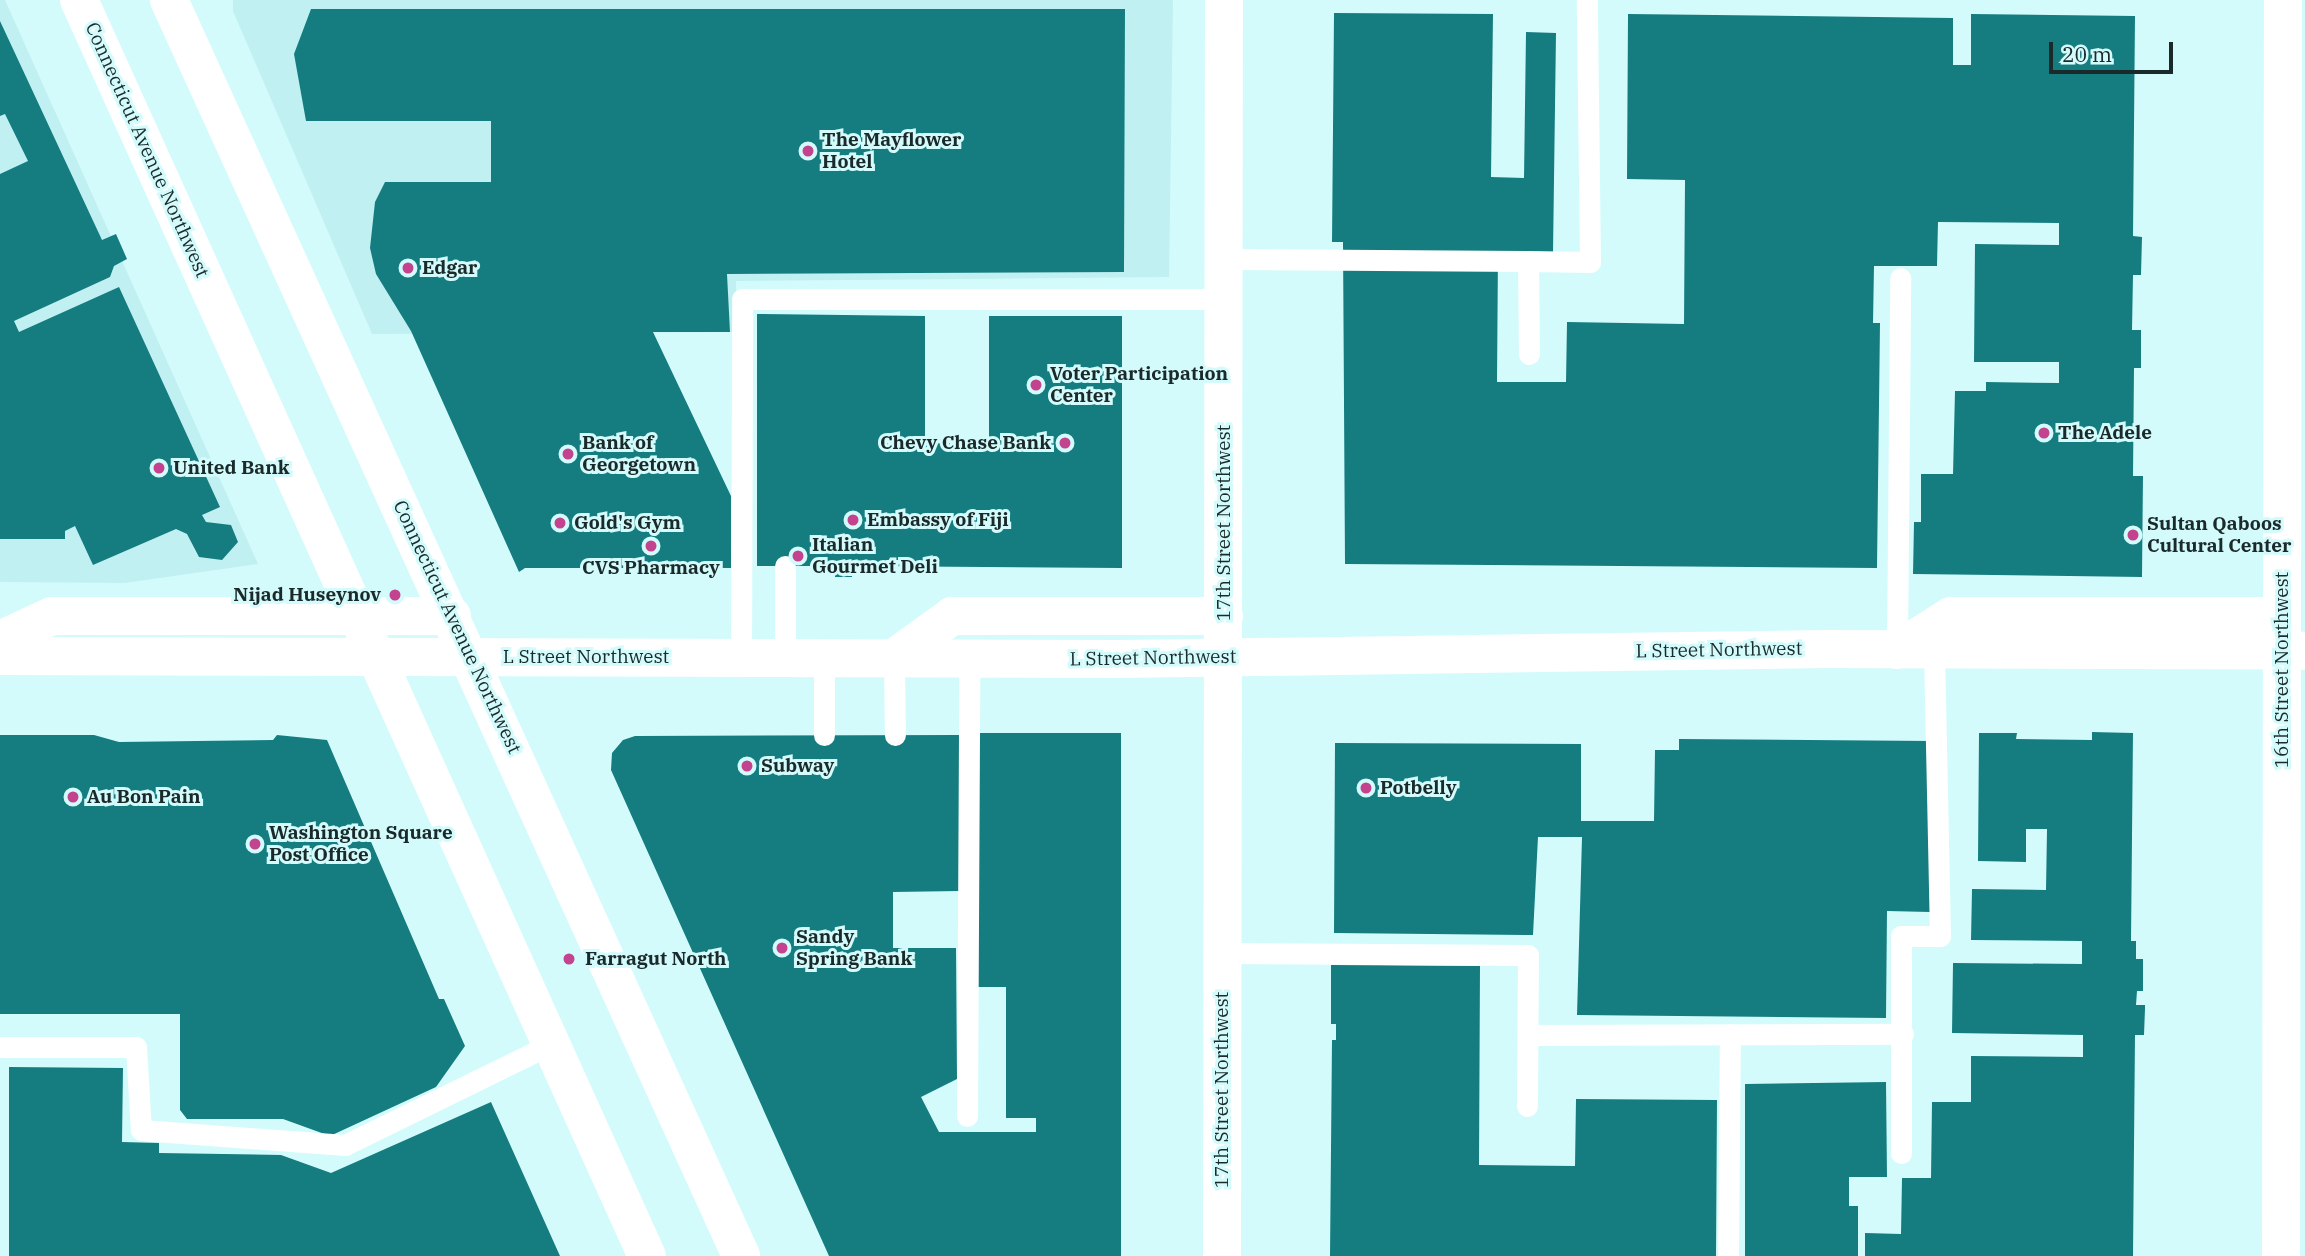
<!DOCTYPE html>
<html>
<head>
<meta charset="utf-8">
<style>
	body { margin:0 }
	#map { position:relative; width:2305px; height:1256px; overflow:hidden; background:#d4fbfc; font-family:"IBM Plex Serif",serif }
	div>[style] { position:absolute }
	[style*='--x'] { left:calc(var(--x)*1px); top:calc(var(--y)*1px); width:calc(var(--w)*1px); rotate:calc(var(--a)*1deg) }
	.built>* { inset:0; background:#c0f0f1 }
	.building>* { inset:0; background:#157d80 }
	.service>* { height:21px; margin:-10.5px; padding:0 10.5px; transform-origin:10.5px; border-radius:10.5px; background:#fff }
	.secondary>* { height:38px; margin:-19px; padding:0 19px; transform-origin:19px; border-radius:19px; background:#fff }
	.primary>* { height:38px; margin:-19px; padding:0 19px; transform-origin:19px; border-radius:19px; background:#fff }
	.dots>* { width:19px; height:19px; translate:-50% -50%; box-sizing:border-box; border:4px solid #d4fbfc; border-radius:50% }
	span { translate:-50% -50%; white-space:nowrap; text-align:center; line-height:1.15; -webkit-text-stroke:6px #d4fbfc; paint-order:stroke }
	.poi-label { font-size:19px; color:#1a2929; font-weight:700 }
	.left { translate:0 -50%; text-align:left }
	.right { translate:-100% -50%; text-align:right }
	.street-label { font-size:19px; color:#1a2929 }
	.scale { position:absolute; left:2049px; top:42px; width:124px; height:32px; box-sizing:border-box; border:4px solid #1a2929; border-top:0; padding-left:9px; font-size:21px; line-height:24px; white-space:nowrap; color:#1a2929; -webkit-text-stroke:5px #d4fbfc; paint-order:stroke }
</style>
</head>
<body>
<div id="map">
	<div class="built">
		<div style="clip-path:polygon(0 0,5px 0,258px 564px,125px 583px,0 582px)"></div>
		<div style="clip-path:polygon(233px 0,1173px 0,1169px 277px,736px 281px,737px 332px,372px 334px,233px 11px)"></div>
	</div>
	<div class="building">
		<div style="clip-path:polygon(311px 9px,1125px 9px,1124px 272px,727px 274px,730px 332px,653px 332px,731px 496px,731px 568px,525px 568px,519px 572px,411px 331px,376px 274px,370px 248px,375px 202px,385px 182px,491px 182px,491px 121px,306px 121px,294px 54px)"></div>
		<div style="clip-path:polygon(1334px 13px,1493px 14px,1491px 177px,1524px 178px,1526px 32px,1556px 33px,1553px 253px,1498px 252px,1497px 382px,1566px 382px,1567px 322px,1684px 324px,1685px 180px,1627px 179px,1628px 14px,1953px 18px,1953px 65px,1971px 65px,1971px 14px,2135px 16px,2133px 236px,2142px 237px,2141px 275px,2133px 275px,2132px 330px,2141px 330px,2141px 368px,2134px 368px,2133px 476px,2143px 476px,2142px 577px,1913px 574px,1914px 522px,1921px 522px,1921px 474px,1953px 474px,1955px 391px,1986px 391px,1986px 382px,2059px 383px,2059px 362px,1974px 362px,1975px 244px,2059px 245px,2059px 223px,1938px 222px,1937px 266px,1874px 266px,1873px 323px,1880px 323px,1877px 568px,1345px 564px,1343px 242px,1332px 242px)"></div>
		<div style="clip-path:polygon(0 21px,102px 240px,116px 234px,127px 259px,114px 266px,110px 277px,14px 321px,19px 332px,119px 287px,220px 507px,202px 515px,206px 522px,231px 525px,238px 542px,222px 560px,199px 557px,187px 534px,176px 529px,93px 565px,75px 526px,65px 531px,65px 539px,0 539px,0 174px,28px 161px,5px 114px,0 116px)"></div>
		<div style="clip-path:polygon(757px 314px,925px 316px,925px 439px,989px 439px,989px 316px,1122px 316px,1122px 568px,852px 566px,852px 577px,835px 577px,835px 566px,757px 566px)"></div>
		<div style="clip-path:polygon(2092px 732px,2133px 733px,2131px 941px,2136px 941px,2136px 959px,2143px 959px,2143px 991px,2137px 991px,2136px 1005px,2145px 1005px,2145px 1009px,2144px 1035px,2135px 1035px,2133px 1256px,1865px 1256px,1865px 1233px,1901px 1234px,1902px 1178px,1931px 1178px,1932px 1102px,1971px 1102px,1971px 1056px,2083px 1057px,2083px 1035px,1952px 1033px,1953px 963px,2082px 964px,2082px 941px,1971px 940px,1972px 889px,2046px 890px,2047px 829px,2026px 829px,2026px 862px,1978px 861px,1979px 733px,2017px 733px,2016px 739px,2092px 740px)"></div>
		<div style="clip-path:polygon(978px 733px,1121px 733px,1121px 1256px,829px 1256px,611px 770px,612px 753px,623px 740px,635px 736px,960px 735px,960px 891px,893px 892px,893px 948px,956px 948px,957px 1079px,921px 1097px,939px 1132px,1036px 1132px,1036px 1118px,1006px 1118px,1006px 987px,978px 987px)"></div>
		<div style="clip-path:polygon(0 735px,94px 735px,119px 742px,273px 740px,277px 735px,327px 740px,439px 999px,444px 999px,465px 1046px,436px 1087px,330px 1136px,283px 1119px,187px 1119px,180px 1110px,180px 1014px,0 1014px)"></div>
		<div style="clip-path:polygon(1679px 739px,1931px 741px,1930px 912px,1887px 911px,1886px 1018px,1577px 1015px,1582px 837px,1538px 837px,1533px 935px,1334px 933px,1335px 743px,1581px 744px,1581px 821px,1654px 821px,1655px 750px,1679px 750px)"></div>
		<div style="clip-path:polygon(1331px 965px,1480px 966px,1479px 1165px,1575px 1166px,1576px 1099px,1717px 1100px,1716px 1256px,1330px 1256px,1332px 1040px,1336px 1040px,1336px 1024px,1331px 1024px)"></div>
		<div style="clip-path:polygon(9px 1067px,123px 1068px,122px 1142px,159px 1143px,159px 1153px,281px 1155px,331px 1173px,491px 1102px,560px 1256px,9px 1256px)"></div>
		<div style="clip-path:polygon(1886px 1082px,1887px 1177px,1849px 1177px,1849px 1206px,1858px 1206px,1858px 1256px,1745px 1256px,1745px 1084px)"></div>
	</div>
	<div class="service">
		<div style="--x:1224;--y:259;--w:304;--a:0.4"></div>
		<div style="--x:1529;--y:354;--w:93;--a:-90.6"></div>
		<div style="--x:1528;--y:261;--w:62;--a:0.9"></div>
		<div style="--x:1590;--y:262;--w:262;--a:-90.7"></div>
		<div style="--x:785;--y:566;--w:92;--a:90"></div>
		<div style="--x:1897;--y:650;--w:372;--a:-89.5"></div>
		<div style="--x:741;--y:657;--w:358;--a:-89.8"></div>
		<div style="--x:742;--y:299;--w:482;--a:0"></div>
		<div style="--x:824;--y:658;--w:77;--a:90"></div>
		<div style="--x:894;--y:658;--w:77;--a:89.3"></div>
		<div style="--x:1222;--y:953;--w:306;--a:0.4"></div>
		<div style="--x:1528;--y:955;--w:151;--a:90.4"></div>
		<div style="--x:1529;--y:1035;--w:374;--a:-0.2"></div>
		<div style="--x:0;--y:1047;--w:136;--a:0"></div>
		<div style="--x:136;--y:1047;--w:83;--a:86.6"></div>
		<div style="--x:141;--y:1130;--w:205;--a:4.2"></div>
		<div style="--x:345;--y:1145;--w:232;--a:-26.1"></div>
		<div style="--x:967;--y:1116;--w:458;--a:-89.7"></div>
		<div style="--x:1901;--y:1153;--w:217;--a:-90"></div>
		<div style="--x:1901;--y:936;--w:39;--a:0"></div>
		<div style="--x:1940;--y:936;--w:286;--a:-91.2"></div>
		<div style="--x:1728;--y:1256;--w:222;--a:-89.5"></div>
	</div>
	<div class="secondary">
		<div style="--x:0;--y:656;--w:1121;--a:0.15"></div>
		<div style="--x:1121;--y:659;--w:705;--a:-0.81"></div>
		<div style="--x:1826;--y:649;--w:479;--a:0.2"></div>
		<div style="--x:894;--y:658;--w:72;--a:-35.9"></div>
		<div style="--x:952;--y:616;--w:272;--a:0"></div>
		<div style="--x:1222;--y:1256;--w:1256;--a:-89.91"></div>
	</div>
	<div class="primary">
		<div style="--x:79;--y:0;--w:1378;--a:65.67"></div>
		<div style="--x:169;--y:0;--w:1380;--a:65.51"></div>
		<div style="--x:0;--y:640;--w:57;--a:-24.8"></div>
		<div style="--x:52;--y:616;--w:400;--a:0"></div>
		<div style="--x:1897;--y:650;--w:64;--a:-32.2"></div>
		<div style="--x:1951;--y:616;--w:331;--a:0"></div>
		<div style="--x:2281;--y:1256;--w:1256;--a:-89.91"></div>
	</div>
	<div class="dots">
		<div style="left:808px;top:151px;background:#c3438e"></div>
		<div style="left:408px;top:268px;background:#c3438e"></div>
		<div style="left:1036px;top:385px;background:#c3438e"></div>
		<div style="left:2044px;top:433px;background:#c3438e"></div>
		<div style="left:1065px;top:443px;background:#c3438e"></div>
		<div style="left:568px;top:454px;background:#c3438e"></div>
		<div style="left:159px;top:468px;background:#c3438e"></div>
		<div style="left:853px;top:520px;background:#c3438e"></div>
		<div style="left:560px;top:523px;background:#c3438e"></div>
		<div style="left:2133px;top:535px;background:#c3438e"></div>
		<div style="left:651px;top:546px;background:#c3438e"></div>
		<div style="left:798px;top:556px;background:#c3438e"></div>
		<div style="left:395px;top:595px;background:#c3438e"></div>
		<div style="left:747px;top:766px;background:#c3438e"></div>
		<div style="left:1366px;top:788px;background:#c3438e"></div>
		<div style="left:73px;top:797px;background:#c3438e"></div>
		<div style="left:255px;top:844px;background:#c3438e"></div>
		<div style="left:782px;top:948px;background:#c3438e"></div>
		<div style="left:569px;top:959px;background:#c3438e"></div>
	</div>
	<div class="poi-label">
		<span class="left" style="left:822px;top:151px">The Mayflower<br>Hotel</span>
		<span class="left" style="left:422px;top:268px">Edgar</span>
		<span class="left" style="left:1050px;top:385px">Voter Participation<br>Center</span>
		<span class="left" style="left:2058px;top:433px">The Adele</span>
		<span class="left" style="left:582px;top:454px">Bank of<br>Georgetown</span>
		<span class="right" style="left:1051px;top:443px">Chevy Chase Bank</span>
		<span class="left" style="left:173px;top:468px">United Bank</span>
		<span class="left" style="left:867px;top:520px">Embassy of Fiji</span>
		<span class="left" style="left:574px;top:523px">Gold's Gym</span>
		<span class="left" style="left:2147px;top:535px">Sultan Qaboos<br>Cultural Center</span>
		<span class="left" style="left:812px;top:556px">Italian<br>Gourmet Deli</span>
		<span style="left:651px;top:568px">CVS Pharmacy</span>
		<span class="right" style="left:381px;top:595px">Nijad Huseynov</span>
		<span class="left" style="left:761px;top:766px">Subway</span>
		<span class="left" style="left:1380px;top:788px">Potbelly</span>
		<span class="left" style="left:87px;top:797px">Au Bon Pain</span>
		<span class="left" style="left:269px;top:844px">Washington Square<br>Post Office</span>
		<span class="left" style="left:796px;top:948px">Sandy<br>Spring Bank</span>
		<span class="left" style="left:585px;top:959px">Farragut North</span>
	</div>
	<div class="street-label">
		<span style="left:147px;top:150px;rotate:66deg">Connecticut Avenue Northwest</span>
		<span style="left:1224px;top:523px;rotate:-90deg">17th Street Northwest</span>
		<span style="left:457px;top:627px;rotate:65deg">Connecticut Avenue Northwest</span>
		<span style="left:1719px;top:650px;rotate:-1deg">L Street Northwest</span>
		<span style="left:586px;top:657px">L Street Northwest</span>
		<span style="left:1153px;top:658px;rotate:-1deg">L Street Northwest</span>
		<span style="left:2282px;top:670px;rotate:-90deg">16th Street Northwest</span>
		<span style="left:1222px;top:1090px;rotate:-90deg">17th Street Northwest</span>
	</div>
	<div class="scale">20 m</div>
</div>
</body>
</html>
